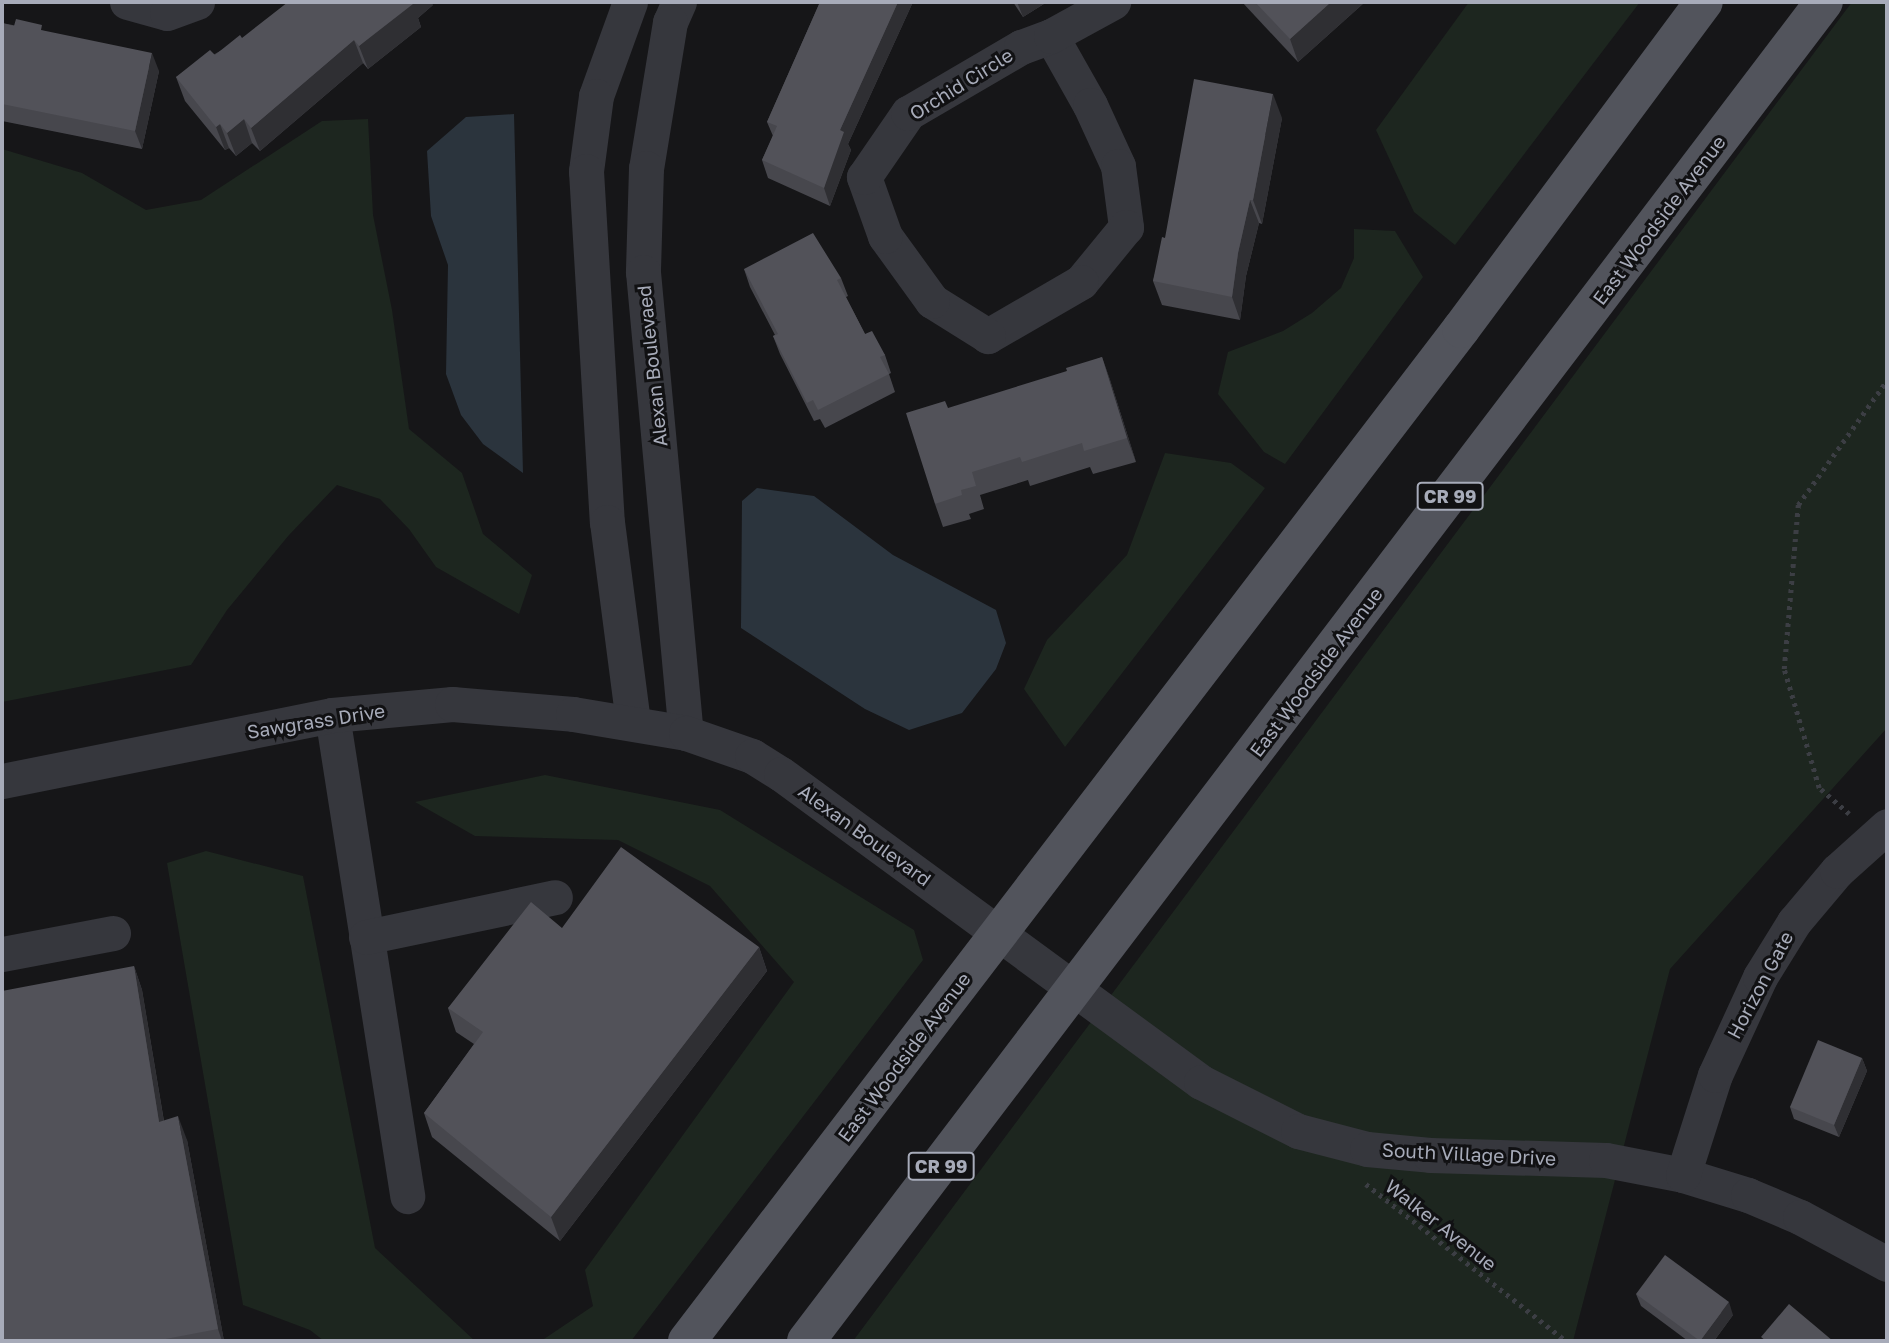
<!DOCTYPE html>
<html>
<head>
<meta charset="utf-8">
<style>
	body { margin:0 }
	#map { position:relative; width:1889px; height:1343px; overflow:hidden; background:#161618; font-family:"Golos Text",sans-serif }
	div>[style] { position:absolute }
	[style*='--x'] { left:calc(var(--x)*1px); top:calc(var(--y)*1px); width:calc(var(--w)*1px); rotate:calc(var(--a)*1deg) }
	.green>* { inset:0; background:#1d261f }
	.water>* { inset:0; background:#2b343d }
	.path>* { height:4.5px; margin-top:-2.25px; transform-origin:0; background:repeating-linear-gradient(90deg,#3c3e44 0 3.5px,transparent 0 8.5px) }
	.minor>* { height:35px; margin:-17.5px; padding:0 17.5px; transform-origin:17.5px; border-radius:17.5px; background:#36373d }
	.major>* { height:38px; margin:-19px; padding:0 19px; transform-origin:19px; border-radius:19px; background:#52545c }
	.wall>* { inset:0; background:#47474d }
	.shaded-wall>* { inset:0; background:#2f2f33 }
	.building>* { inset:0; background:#525259 }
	span { translate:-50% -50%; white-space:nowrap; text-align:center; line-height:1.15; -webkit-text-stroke:6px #111113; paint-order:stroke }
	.shield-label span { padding:2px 5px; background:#111113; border:2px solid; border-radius:5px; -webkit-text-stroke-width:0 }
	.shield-label { font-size:18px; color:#a7abb9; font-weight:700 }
	.street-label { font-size:19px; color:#a7abb9 }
	.frame { position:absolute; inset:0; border:4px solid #a7abb9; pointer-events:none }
</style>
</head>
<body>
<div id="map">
	<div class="green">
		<div style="clip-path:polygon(1469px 2px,1640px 2px,1455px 245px,1414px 212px,1376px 130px)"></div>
		<div style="clip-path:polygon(1852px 2px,1887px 2px,1887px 728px,1670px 969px,1573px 1341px,853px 1341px)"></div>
		<div style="clip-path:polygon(368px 119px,373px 215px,392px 310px,409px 429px,462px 473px,483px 534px,532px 575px,519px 614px,436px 567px,409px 529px,380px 499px,337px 485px,289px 535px,227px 610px,191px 665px,2px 702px,2px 149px,82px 173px,146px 210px,201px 200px,322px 121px)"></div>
		<div style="clip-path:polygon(1354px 229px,1395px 231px,1423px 277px,1285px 464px,1264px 452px,1218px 394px,1228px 352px,1283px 331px,1312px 313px,1341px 288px,1354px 258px)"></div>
		<div style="clip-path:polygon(1165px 453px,1231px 463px,1265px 488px,1065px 747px,1024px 689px,1047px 640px,1127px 555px)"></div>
		<div style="clip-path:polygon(545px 775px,720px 810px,914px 930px,923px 960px,631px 1341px,541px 1341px,593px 1306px,585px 1270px,794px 982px,710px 886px,618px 840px,475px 836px,415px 802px)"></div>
		<div style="clip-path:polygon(206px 851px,303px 876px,375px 1248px,475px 1341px,324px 1341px,310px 1330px,243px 1305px,167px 863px)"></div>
	</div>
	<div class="water">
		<div style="clip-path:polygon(514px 114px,523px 473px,483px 444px,461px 415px,446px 374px,448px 265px,431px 216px,427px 151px,466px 117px)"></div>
		<div style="clip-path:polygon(757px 488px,814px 496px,893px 555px,996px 610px,1006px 643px,996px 669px,962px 713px,909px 730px,865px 709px,741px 628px,742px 501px)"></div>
	</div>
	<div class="path">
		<div style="--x:1849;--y:814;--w:40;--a:-139"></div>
		<div style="--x:1819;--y:788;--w:124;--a:-106.4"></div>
		<div style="--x:1784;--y:669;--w:165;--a:-85.1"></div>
		<div style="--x:1798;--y:505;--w:153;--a:-54.5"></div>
		<div style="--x:1366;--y:1184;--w:254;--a:38.1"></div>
	</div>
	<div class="minor">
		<div style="--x:127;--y:2;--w:41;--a:15.4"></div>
		<div style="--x:167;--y:13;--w:32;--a:-20"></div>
		<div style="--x:630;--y:2;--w:100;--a:109.9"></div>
		<div style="--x:596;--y:96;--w:76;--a:97.6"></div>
		<div style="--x:586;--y:171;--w:352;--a:86.6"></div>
		<div style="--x:607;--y:522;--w:202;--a:82.6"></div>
		<div style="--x:679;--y:2;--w:22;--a:114"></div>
		<div style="--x:670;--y:22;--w:148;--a:99.3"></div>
		<div style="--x:646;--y:168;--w:104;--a:91.7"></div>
		<div style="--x:643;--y:272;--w:463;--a:84.7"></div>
		<div style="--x:1051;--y:36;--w:79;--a:60.5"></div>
		<div style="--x:1090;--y:105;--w:67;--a:65.3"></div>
		<div style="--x:1118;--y:166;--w:62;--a:82.5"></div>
		<div style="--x:1126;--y:227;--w:71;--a:129.3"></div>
		<div style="--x:1081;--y:282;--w:108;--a:149.9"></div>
		<div style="--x:988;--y:336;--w:66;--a:-148"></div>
		<div style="--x:932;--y:301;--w:80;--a:-125.9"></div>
		<div style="--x:885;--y:236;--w:63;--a:-109.6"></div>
		<div style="--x:864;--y:177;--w:78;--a:-55.5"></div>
		<div style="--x:908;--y:113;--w:131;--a:-30.3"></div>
		<div style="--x:1021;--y:47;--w:32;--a:-20"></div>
		<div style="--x:1051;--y:36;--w:71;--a:-28.7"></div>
		<div style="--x:332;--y:715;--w:487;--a:81.1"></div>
		<div style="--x:2;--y:781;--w:337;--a:-11.3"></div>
		<div style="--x:332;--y:715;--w:121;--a:-5.2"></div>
		<div style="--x:452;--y:704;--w:121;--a:4.7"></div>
		<div style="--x:573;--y:714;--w:115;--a:9.5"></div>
		<div style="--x:686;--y:733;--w:70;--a:19.2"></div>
		<div style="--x:752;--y:756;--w:34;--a:32"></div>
		<div style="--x:781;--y:774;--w:521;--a:36.25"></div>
		<div style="--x:1201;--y:1082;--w:109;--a:26.8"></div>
		<div style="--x:1298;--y:1131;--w:71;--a:14.6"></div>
		<div style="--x:1367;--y:1149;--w:63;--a:5.4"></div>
		<div style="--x:1430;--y:1155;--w:176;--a:1.6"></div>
		<div style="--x:1606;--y:1160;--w:78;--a:11"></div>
		<div style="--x:1683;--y:1175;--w:68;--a:17.1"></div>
		<div style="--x:1748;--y:1195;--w:56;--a:22.9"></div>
		<div style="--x:1800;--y:1217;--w:99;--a:28.4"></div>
		<div style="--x:366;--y:937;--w:193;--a:-11.9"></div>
		<div style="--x:2;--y:954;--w:113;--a:-10.7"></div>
		<div style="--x:1683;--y:1175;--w:105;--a:-72.3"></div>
		<div style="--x:1715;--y:1075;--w:108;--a:-65.3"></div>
		<div style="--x:1760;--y:977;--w:65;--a:-58.3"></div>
		<div style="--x:1794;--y:922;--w:67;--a:-49.9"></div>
		<div style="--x:1837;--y:871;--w:67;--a:-42"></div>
	</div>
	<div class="major">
		<div style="--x:687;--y:1341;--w:1274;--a:-52.59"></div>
		<div style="--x:1461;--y:329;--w:407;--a:-53.4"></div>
		<div style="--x:806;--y:1341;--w:1682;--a:-52.76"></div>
	</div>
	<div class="wall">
		<div style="clip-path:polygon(820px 2px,913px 2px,848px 144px,851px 150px,830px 206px,768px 178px,762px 160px,773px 136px,767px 122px)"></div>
		<div style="clip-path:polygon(1013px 2px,1047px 2px,1023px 17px)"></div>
		<div style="clip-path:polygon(1242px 2px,1365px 2px,1298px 62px)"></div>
		<div style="clip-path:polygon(433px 5px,418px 18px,421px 27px,368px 69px,363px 63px,260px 151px,252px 143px,236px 156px,229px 148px,225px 150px,185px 101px,176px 77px,242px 38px)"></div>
		<div style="clip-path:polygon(2px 23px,44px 31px,159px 71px,142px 149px,2px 121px)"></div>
		<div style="clip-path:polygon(1282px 118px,1262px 224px,1259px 223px,1246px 276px,1240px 320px,1162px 305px,1153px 281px,1165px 238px)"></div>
		<div style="clip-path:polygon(744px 269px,841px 278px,848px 296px,846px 297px,865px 334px,885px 355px,891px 373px,889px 374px,895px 392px,825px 428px,820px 419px,814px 421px,780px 354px,773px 336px,775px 335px,750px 287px)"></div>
		<div style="clip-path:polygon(1102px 357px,1110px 380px,1136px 462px,1093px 474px,1090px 467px,1030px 486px,1028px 480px,980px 495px,984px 509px,969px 514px,971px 519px,943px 527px,935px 504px,1067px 371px)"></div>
		<div style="clip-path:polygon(562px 928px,759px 947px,767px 971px,560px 1241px,432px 1137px,424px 1113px,474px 1044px,456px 1032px,448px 1008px)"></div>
		<div style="clip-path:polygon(134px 966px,142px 990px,164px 1121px,187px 1140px,224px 1341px,2px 1341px)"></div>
		<div style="clip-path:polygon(1862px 1058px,1867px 1071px,1839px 1137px,1794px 1119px,1790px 1107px)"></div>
		<div style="clip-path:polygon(1636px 1294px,1733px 1315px,1714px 1341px,1688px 1341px,1641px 1306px)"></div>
	</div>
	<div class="shaded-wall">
		<div style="clip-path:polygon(409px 2px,432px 2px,433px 5px,418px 18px,421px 27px,368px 69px,359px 46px)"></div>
		<div style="clip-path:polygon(898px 2px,913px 2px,848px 144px,851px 150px,830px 206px,824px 188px,840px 130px)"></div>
		<div style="clip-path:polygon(1017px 2px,1047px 2px,1023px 17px)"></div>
		<div style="clip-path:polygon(1331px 2px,1365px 2px,1298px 62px,1290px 39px)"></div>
		<div style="clip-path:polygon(354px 40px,363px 63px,260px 151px,251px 128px)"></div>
		<div style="clip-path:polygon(152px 53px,159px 71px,142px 149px,135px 131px)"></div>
		<div style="clip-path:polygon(1273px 94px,1282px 118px,1262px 224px,1253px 200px)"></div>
		<div style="clip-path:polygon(244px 119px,252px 143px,236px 156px,227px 133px)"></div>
		<div style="clip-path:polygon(220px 124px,229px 148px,225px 150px,216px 127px)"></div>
		<div style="clip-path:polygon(1250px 200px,1259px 223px,1246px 276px,1240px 320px,1232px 297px,1238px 253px)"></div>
		<div style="clip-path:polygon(1102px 357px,1110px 380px,1136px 462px,1127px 438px)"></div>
		<div style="clip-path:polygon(759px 947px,767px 971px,560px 1241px,551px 1217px)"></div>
		<div style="clip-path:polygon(134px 966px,142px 990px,168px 1146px,159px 1122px)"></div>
		<div style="clip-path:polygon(1862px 1058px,1867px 1071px,1839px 1137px,1834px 1125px)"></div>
		<div style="clip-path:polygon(178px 1116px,187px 1140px,224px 1341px,222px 1341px,218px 1329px)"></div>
		<div style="clip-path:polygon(1729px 1302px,1733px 1315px,1714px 1341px,1700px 1341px)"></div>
	</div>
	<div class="building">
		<div style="clip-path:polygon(288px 2px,411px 2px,413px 4px,359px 46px,354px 40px,251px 128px,244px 119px,227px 133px,220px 124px,216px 127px,176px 77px,210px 50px,215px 55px,240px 35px,242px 38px)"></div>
		<div style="clip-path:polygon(820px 2px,898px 2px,840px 130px,844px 132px,824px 188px,762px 160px,777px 126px,767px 122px)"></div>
		<div style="clip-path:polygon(1255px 2px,1331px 2px,1290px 39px)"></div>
		<div style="clip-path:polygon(16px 19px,42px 25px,41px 30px,152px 53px,135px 131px,2px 104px,2px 23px,14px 26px)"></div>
		<div style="clip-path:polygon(1194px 79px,1273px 94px,1253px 200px,1250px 200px,1238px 253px,1232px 297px,1153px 281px,1162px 237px,1165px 238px)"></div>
		<div style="clip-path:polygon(813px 233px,841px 278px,837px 280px,865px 334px,872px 331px,885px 355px,880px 357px,889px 374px,818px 410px,813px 400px,807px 403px,773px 336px,778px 334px,744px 269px)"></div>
		<div style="clip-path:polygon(1102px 357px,1127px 438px,1084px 451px,1082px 443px,1022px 462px,1020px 457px,972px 472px,976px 486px,961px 490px,962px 495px,935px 504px,906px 413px,945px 401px,948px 408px,1067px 371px,1066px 368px)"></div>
		<div style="clip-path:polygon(621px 847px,759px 947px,551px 1217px,424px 1113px,483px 1032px,448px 1008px,531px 902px,562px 928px)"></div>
		<div style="clip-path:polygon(134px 966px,159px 1122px,178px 1116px,218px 1329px,155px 1341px,2px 1341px,2px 991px)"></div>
		<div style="clip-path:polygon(1818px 1040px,1862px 1058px,1834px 1125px,1790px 1107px)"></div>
		<div style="clip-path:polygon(1665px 1255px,1729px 1302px,1700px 1341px,1636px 1294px)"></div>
		<div style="clip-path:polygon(1789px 1304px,1833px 1341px,1766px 1341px,1761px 1337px)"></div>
	</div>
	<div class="shield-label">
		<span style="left:1450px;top:496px">CR 99</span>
		<span style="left:941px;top:1166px">CR 99</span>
	</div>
	<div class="street-label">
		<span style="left:961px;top:84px;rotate:-32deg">Orchid Circle</span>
		<span style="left:1659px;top:220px;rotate:-53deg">East Woodside Avenue</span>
		<span style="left:652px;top:366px;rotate:-96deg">Alexan Boulevaed</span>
		<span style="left:1316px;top:672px;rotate:-53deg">East Woodside Avenue</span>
		<span style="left:316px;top:721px;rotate:-9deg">Sawgrass Drive</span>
		<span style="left:865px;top:835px;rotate:36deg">Alexan Boulevard</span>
		<span style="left:1760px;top:985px;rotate:-62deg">Horizon Gate</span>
		<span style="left:904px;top:1057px;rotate:-53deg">East Woodside Avenue</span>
		<span style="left:1469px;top:1154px;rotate:3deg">South Village Drive</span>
		<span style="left:1441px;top:1225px;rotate:38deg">Walker Avenue</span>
	</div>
	<div class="frame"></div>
</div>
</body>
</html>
